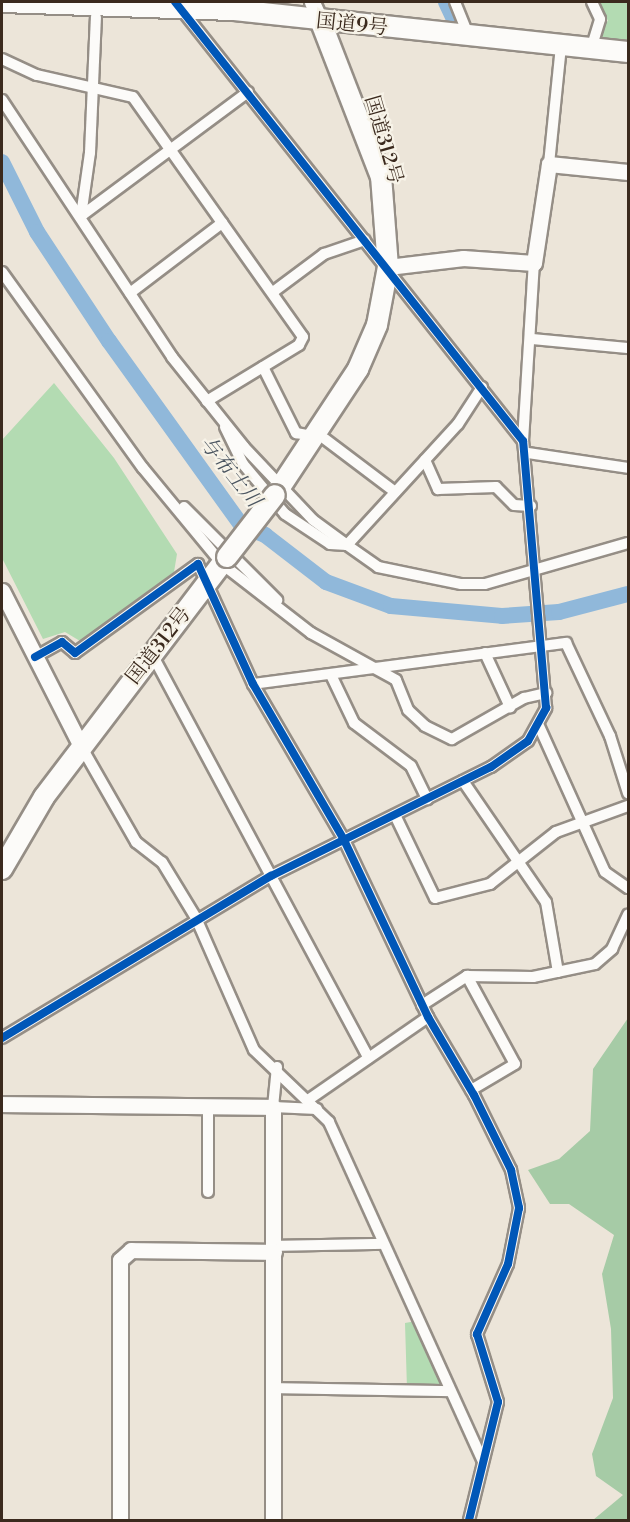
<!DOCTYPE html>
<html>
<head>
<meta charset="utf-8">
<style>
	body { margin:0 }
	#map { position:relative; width:630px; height:1522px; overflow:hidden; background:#ece5d9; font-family:"Libre Bodoni","Noto Serif JP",serif }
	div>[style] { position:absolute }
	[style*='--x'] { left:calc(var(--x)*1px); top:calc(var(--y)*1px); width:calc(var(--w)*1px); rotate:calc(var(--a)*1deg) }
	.green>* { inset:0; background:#b3dbb2 }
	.forest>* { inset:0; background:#a6cba6 }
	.river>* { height:16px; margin:-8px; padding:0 8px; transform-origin:8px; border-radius:8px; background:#90b8da }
	.roads { filter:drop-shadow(2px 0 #958e86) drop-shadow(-2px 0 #958e86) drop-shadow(0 2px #958e86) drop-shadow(0 -2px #958e86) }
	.street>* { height:10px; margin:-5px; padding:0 5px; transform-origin:5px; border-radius:5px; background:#fcfbf9 }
	.secondary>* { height:15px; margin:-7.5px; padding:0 7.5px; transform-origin:7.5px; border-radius:7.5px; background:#fcfbf9 }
	.highway>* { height:20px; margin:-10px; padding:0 10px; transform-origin:10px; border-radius:10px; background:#fcfbf9 }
	.bridges { filter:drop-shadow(2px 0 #958e86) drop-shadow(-2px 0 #958e86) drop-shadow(0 2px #958e86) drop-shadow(0 -2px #958e86) }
	.highway-bridge>* { height:20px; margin:-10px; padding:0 10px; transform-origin:10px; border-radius:10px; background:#fcfbf9 }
	.cycleway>* { height:8px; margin:-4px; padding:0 4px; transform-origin:4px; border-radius:4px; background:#0057b8 }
	span { translate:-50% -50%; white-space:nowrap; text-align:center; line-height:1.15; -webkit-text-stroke:4.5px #f7f3e8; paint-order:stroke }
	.street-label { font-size:20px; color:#3b2a1e }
	.water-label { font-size:21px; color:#4b5560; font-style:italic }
	.frame { position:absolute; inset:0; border:3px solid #3b2a1e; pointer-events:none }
</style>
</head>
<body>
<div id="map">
	<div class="green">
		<div style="clip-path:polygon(599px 2px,628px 2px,628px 40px,597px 37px,598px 26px,608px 21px)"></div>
		<div style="clip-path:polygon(54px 383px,114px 458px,177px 554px,174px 572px,80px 641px,65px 632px,43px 639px,2px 558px,2px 440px)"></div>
		<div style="clip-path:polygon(416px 1321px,450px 1391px,407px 1389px,405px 1323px)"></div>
	</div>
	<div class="forest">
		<div style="clip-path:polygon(628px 1018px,628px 1520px,593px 1520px,623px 1495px,596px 1476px,592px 1454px,613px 1398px,611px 1329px,602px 1274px,614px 1235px,569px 1204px,550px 1204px,528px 1170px,559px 1159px,590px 1131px,593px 1069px)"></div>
	</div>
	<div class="river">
		<div style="--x:446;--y:2;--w:23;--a:65"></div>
		<div style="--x:2;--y:162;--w:78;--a:63.4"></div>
		<div style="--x:37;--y:232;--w:131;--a:56.6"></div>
		<div style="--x:109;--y:341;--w:228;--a:54.3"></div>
		<div style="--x:242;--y:526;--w:25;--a:21"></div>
		<div style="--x:265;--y:535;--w:77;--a:37.6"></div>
		<div style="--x:326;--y:582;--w:69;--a:20.3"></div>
		<div style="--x:391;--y:606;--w:111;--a:5.1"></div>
		<div style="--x:502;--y:616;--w:57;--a:-4"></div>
		<div style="--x:559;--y:612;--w:71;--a:-14.6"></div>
	</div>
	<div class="roads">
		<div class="street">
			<div style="--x:455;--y:2;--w:37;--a:68"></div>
			<div style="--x:591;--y:49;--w:31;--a:-73"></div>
			<div style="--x:600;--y:19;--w:19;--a:-115"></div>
			<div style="--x:2;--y:59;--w:38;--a:25"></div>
			<div style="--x:37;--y:75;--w:98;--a:12.9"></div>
			<div style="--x:133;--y:97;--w:294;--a:54.7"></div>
			<div style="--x:303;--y:337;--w:9;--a:117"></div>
			<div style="--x:299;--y:345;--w:108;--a:148.7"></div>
			<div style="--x:2;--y:100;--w:308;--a:56.5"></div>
			<div style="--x:172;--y:357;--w:115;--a:51.3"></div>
			<div style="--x:244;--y:447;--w:100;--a:46.6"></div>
			<div style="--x:313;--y:520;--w:42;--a:36.3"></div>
			<div style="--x:347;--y:545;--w:38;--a:35"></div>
			<div style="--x:378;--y:567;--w:85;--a:11.6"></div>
			<div style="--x:461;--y:584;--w:24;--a:0"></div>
			<div style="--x:485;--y:584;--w:149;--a:-16"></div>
			<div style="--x:549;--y:164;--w:119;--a:-84.2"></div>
			<div style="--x:81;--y:216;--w:208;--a:-36.6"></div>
			<div style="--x:81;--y:216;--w:64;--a:-81.9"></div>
			<div style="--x:90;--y:153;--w:136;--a:-87.5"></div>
			<div style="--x:2;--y:272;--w:241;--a:54.3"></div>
			<div style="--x:143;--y:468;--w:124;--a:50.5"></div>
			<div style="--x:222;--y:564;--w:113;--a:37.8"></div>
			<div style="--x:311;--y:633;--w:97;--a:28.9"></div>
			<div style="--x:396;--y:680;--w:32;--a:68"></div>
			<div style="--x:408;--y:710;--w:23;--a:43"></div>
			<div style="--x:425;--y:726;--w:30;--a:26"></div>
			<div style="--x:452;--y:739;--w:83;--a:-29.7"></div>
			<div style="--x:524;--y:698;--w:23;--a:-13"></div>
			<div style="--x:273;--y:292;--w:64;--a:-36.7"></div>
			<div style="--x:324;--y:254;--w:43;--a:-18.9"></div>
			<div style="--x:130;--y:293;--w:116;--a:-37.3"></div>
			<div style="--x:532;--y:339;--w:96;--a:5.4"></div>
			<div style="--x:263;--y:367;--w:74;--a:63.4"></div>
			<div style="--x:296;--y:433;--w:11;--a:10"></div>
			<div style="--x:225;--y:427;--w:41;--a:64.1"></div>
			<div style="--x:243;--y:464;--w:65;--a:50"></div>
			<div style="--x:285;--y:514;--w:54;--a:33.7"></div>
			<div style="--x:330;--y:544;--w:17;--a:3"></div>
			<div style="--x:347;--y:545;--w:164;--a:-47.5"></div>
			<div style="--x:458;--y:424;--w:44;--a:-57"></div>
			<div style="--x:325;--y:439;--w:88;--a:37.1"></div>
			<div style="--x:523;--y:441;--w:178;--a:-86.5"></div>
			<div style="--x:528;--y:453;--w:101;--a:8.5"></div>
			<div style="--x:425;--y:460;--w:32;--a:66"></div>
			<div style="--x:438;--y:489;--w:58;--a:-2"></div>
			<div style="--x:496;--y:487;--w:25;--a:45"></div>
			<div style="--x:514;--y:505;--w:17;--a:3"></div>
			<div style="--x:184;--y:507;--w:132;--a:45"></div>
			<div style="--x:485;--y:653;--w:60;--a:65.2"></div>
			<div style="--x:153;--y:656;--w:456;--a:61.8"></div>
			<div style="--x:35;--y:657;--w:31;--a:-29"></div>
			<div style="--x:62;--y:642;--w:17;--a:40"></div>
			<div style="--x:75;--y:653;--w:152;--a:-35.9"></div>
			<div style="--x:198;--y:564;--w:132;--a:65.4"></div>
			<div style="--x:253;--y:684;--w:181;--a:59.7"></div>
			<div style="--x:344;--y:840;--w:196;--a:64.6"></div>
			<div style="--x:428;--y:1017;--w:91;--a:59.5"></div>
			<div style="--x:474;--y:1095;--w:84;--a:63.7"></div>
			<div style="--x:511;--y:1170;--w:39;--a:78"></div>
			<div style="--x:519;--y:1208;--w:57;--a:101.1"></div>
			<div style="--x:508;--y:1264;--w:77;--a:113.9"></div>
			<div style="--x:477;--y:1334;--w:71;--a:72.8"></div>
			<div style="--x:498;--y:1402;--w:122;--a:103.8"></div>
			<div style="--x:332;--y:677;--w:51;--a:64.4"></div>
			<div style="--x:354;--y:723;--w:71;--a:37"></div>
			<div style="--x:411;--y:766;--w:37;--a:64"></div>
			<div style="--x:253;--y:684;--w:316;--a:-7.5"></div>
			<div style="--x:566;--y:643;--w:103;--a:64.7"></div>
			<div style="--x:610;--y:736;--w:60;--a:72.5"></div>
			<div style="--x:539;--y:726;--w:160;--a:65.7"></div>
			<div style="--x:605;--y:872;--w:28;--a:35"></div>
			<div style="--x:81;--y:746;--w:111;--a:60.2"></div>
			<div style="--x:136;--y:842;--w:33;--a:38"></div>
			<div style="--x:162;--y:862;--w:66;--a:58.7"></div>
			<div style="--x:196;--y:918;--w:144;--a:66.3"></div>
			<div style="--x:254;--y:1050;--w:104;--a:43.8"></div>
			<div style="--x:329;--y:1122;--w:371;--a:65.6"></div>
			<div style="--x:463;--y:781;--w:147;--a:55.6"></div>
			<div style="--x:546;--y:902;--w:71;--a:80.3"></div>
			<div style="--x:395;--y:815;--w:92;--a:64.3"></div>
			<div style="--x:435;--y:898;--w:57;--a:-14.3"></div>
			<div style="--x:490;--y:884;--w:84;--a:-38.2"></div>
			<div style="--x:556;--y:832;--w:77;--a:-19.9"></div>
			<div style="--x:467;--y:976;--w:100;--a:61.4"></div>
			<div style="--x:515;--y:1064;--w:51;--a:149.4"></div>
			<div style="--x:422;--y:1005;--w:54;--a:-32.8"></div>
			<div style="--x:467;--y:976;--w:66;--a:0.9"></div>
			<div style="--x:533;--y:977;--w:63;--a:-11.8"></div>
			<div style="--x:595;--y:964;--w:23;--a:-41"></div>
			<div style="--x:612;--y:949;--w:38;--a:-65"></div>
			<div style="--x:2;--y:1038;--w:314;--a:-31.1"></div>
			<div style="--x:271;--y:876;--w:246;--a:-26.4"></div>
			<div style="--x:491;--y:767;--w:45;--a:-35.1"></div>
			<div style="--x:528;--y:741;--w:38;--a:-61"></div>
			<div style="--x:546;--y:708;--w:268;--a:-94.9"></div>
			<div style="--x:523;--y:441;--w:551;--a:-128.37"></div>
			<div style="--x:277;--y:1067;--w:40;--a:95.7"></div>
			<div style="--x:273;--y:1107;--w:44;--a:2.6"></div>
			<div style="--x:308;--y:1100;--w:146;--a:-34.7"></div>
			<div style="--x:208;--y:1192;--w:86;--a:-90"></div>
			<div style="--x:274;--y:1246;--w:108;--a:-1.1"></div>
			<div style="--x:273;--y:1388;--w:177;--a:1"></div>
		</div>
		<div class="secondary">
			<div style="--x:312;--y:2;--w:22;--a:66"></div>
			<div style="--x:388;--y:267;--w:76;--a:-6.8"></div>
			<div style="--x:463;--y:258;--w:71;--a:4"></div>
			<div style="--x:534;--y:263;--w:100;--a:-81.4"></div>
			<div style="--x:549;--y:164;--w:79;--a:5.8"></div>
			<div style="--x:2;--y:591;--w:174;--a:63"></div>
			<div style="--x:2;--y:1104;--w:271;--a:0.6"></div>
			<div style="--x:273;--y:1107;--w:413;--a:90"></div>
			<div style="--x:120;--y:1520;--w:260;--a:-90"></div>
			<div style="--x:120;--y:1260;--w:15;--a:-42"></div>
			<div style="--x:131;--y:1250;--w:143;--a:0.8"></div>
		</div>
		<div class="highway">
			<div style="--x:3;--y:2;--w:232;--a:2"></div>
			<div style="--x:235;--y:10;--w:395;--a:6.1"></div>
			<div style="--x:275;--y:495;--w:151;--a:-56.6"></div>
			<div style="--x:358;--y:369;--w:48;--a:-66.6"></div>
			<div style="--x:377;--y:325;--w:59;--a:-79.3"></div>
			<div style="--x:388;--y:267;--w:90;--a:-94.4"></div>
			<div style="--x:381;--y:177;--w:166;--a:-111.2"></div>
			<div style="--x:2;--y:869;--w:83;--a:-59.7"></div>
			<div style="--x:44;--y:797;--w:302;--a:-52.7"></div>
		</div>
	</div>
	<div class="bridges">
		<div class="highway-bridge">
			<div style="--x:227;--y:557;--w:78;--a:-52.3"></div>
		</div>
	</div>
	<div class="cycleway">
		<div style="--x:35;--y:657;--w:31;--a:-29"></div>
		<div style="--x:62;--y:642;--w:17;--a:40"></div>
		<div style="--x:75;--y:653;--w:152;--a:-35.9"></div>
		<div style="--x:198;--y:564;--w:132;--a:65.4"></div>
		<div style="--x:253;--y:684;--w:181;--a:59.7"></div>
		<div style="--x:344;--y:840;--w:196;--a:64.6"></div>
		<div style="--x:428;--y:1017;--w:91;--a:59.5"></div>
		<div style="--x:474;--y:1095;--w:84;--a:63.7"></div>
		<div style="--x:511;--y:1170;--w:39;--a:78"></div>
		<div style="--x:519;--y:1208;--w:57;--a:101.1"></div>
		<div style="--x:508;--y:1264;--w:77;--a:113.9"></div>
		<div style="--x:477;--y:1334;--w:71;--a:72.8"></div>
		<div style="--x:498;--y:1402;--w:122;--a:103.8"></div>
		<div style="--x:2;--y:1038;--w:314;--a:-31.1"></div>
		<div style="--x:271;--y:876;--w:246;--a:-26.4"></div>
		<div style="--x:491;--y:767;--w:45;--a:-35.1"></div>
		<div style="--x:528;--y:741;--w:38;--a:-61"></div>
		<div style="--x:546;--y:708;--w:268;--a:-94.9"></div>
		<div style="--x:523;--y:441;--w:560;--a:-128.4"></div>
	</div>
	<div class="street-label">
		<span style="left:352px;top:25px;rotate:6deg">国道9号</span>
		<span style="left:383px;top:140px;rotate:74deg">国道312号</span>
		<span style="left:159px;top:646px;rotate:-52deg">国道312号</span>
	</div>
	<div class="water-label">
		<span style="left:230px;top:472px;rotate:51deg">与布土川</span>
	</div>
	<div class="frame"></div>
</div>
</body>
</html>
